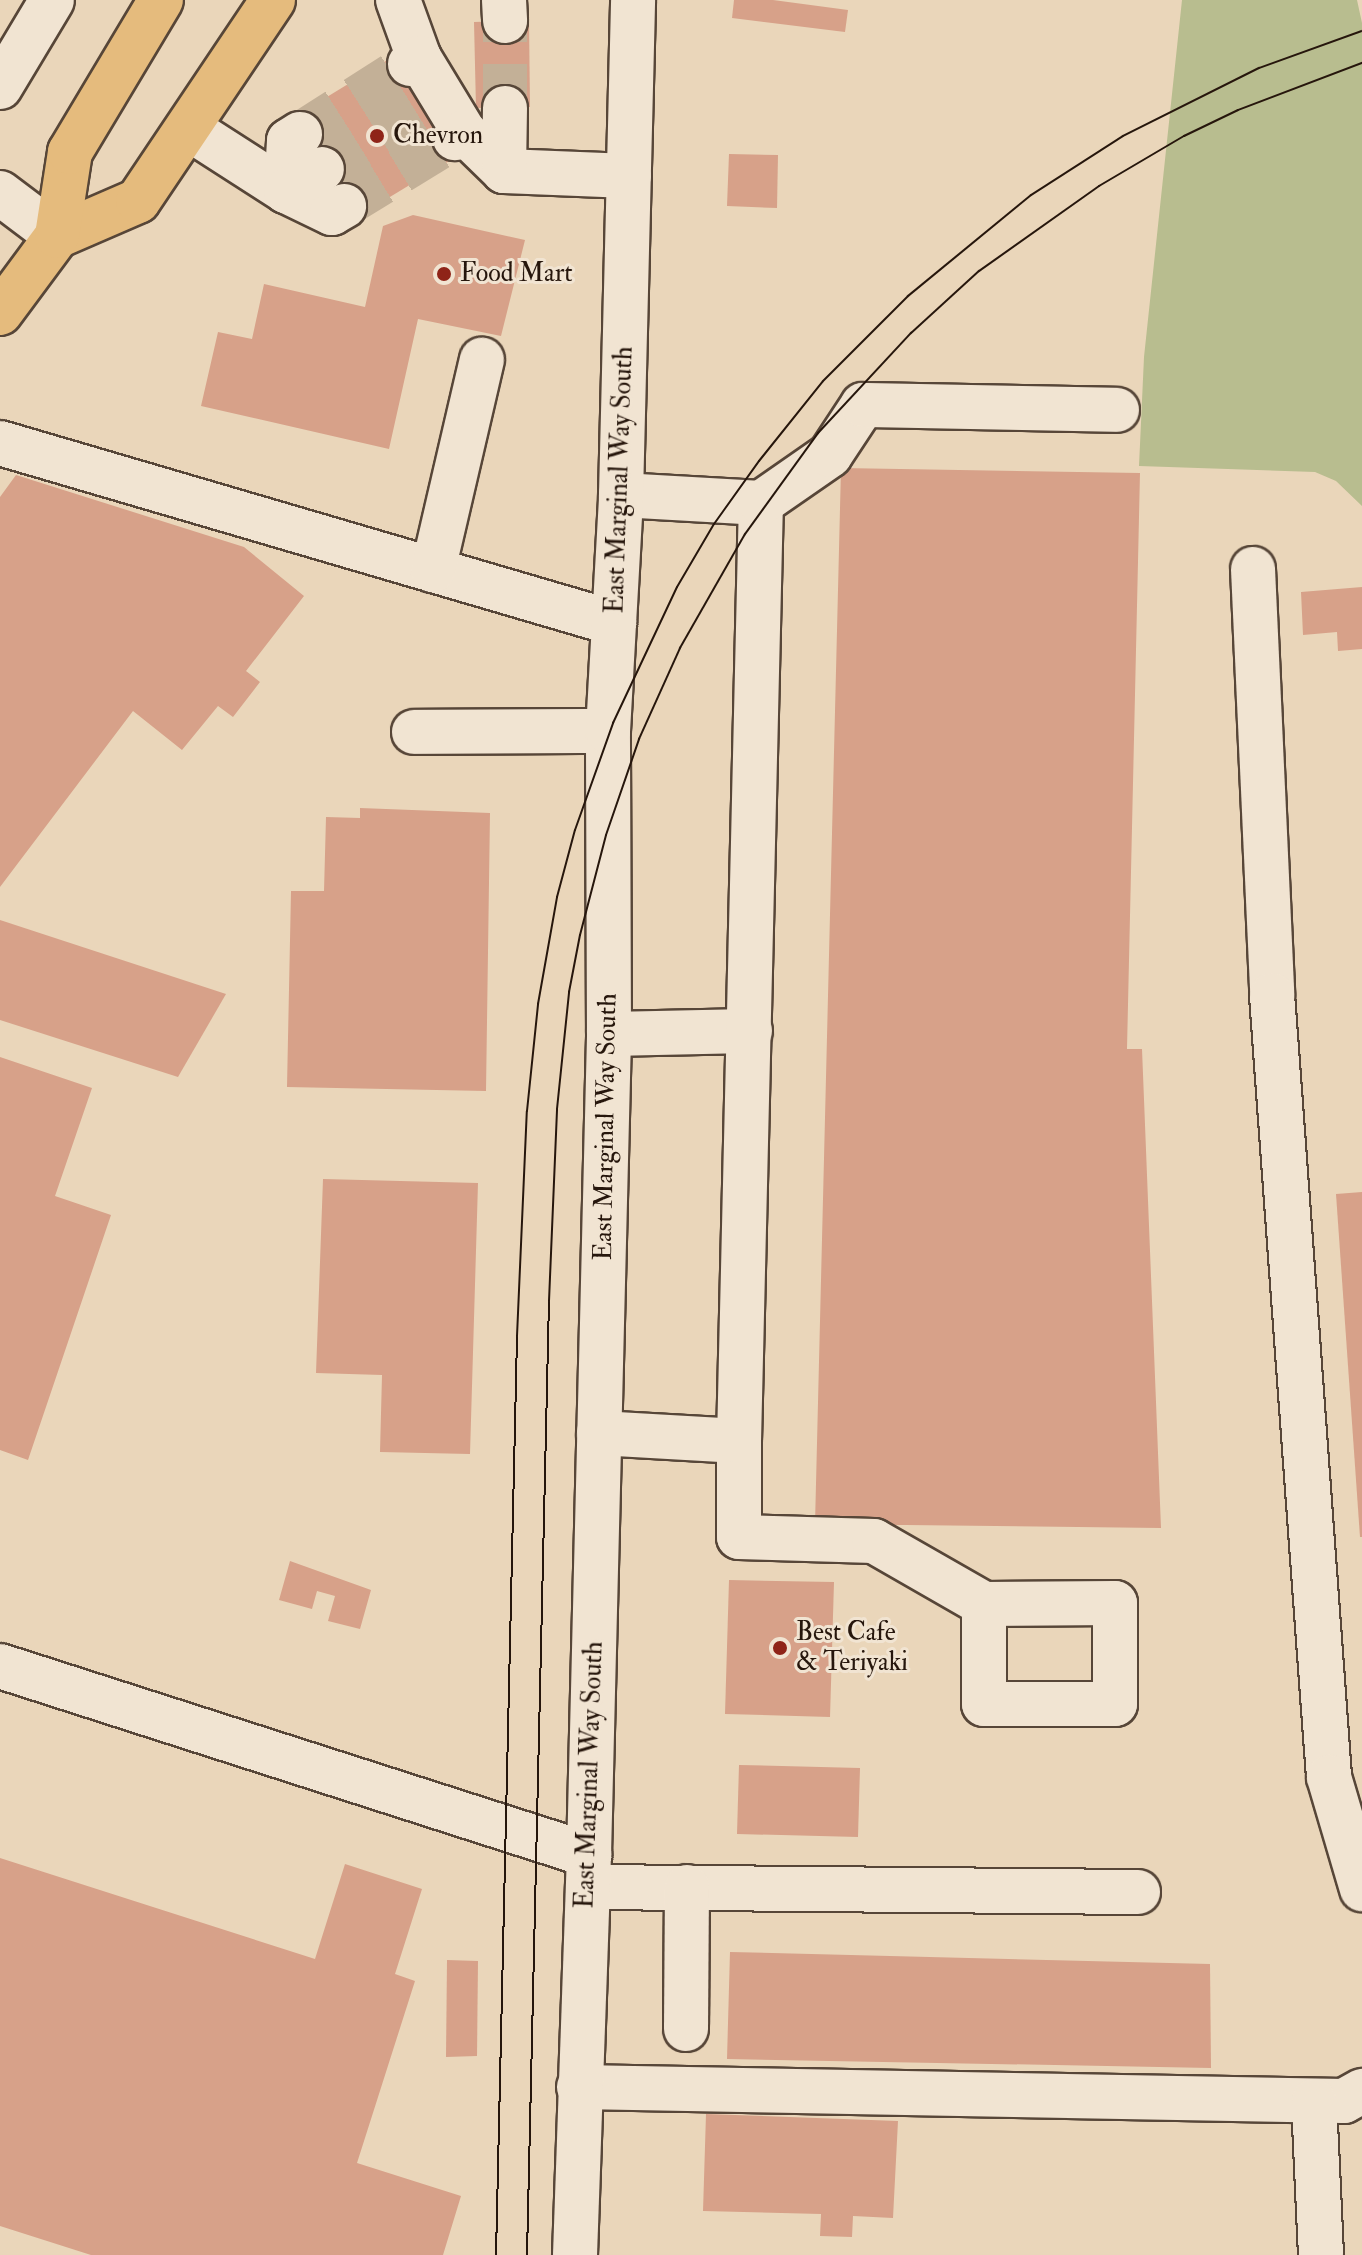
<!DOCTYPE html>
<html>
<head>
<meta charset="utf-8">
<style>
	body { margin:0 }
	#map { position:relative; width:1362px; height:2255px; overflow:hidden; background:#ead6ba; font-family:"IM FELL Double Pica",serif }
	div>[style] { position:absolute }
	[style*='--x'] { left:calc(var(--x)*1px); top:calc(var(--y)*1px); width:calc(var(--w)*1px); rotate:calc(var(--a)*1deg) }
	.green>* { inset:0; background:#b8bd8f }
	.building>* { inset:0; background:#d7a189 }
	.minor-tunnel>* { height:44px; margin-top:-22px; transform-origin:0; background:repeating-linear-gradient(90deg,#c3b097 0 44px,transparent 0 66px) }
	.roads { filter:drop-shadow(2px 0 #574638) drop-shadow(-2px 0 #574638) drop-shadow(0 2px #574638) drop-shadow(0 -2px #574638) }
	.minor>* { height:44px; margin:-22px; padding:0 22px; transform-origin:22px; border-radius:22px; background:#f1e4d2 }
	.major>* { height:44px; margin:-22px; padding:0 22px; transform-origin:22px; border-radius:22px; background:#e5bb7d }
	.tram>* { height:2px; margin:-1px; padding:0 1px; transform-origin:1px; border-radius:1px; background:#26160c }
	.dots>* { width:22px; height:22px; translate:-50% -50%; box-sizing:border-box; border:4px solid #f1e4d2; border-radius:50% }
	span { translate:-50% -50%; white-space:nowrap; text-align:center; line-height:1.15; -webkit-text-stroke:6px #f1e4d2; paint-order:stroke }
	.poi-label { font-size:26px; color:#26160c }
	.left { translate:0 -50%; text-align:left }
	.street-label { font-size:26px; color:#26160c }
</style>
</head>
<body>
<div id="map">
	<div class="green">
		<div style="clip-path:polygon(1182px 0,1357px 0,1362px 23px,1362px 506px,1336px 481px,1315px 472px,1139px 466px,1144px 357px)"></div>
	</div>
	<div class="building">
		<div style="clip-path:polygon(734px 0,773px 0,848px 10px,845px 32px,732px 18px)"></div>
		<div style="clip-path:polygon(529px 20px,530px 107px,476px 108px,474px 22px)"></div>
		<div style="clip-path:polygon(402px 51px,464px 152px,352px 220px,291px 119px)"></div>
		<div style="clip-path:polygon(729px 154px,778px 155px,777px 208px,727px 206px)"></div>
		<div style="clip-path:polygon(413px 215px,525px 240px,501px 336px,418px 319px,389px 449px,201px 406px,218px 332px,252px 339px,264px 284px,365px 307px,383px 226px)"></div>
		<div style="clip-path:polygon(841px 468px,1140px 473px,1127px 1049px,1142px 1049px,1161px 1528px,815px 1524px)"></div>
		<div style="clip-path:polygon(16px 475px,244px 547px,304px 596px,246px 671px,260px 682px,233px 717px,218px 706px,182px 750px,133px 711px,0 887px,0 497px)"></div>
		<div style="clip-path:polygon(1362px 587px,1362px 649px,1338px 651px,1337px 632px,1303px 635px,1301px 592px)"></div>
		<div style="clip-path:polygon(360px 808px,490px 813px,486px 1091px,287px 1087px,291px 891px,324px 891px,326px 817px,360px 818px)"></div>
		<div style="clip-path:polygon(0 920px,226px 994px,178px 1077px,0 1020px)"></div>
		<div style="clip-path:polygon(0 1057px,92px 1088px,55px 1196px,111px 1215px,28px 1460px,0 1450px)"></div>
		<div style="clip-path:polygon(323px 1179px,478px 1183px,470px 1454px,380px 1452px,382px 1375px,316px 1373px)"></div>
		<div style="clip-path:polygon(1362px 1192px,1362px 1537px,1360px 1537px,1336px 1194px)"></div>
		<div style="clip-path:polygon(290px 1561px,371px 1590px,360px 1629px,328px 1621px,335px 1596px,317px 1591px,312px 1609px,279px 1600px)"></div>
		<div style="clip-path:polygon(729px 1580px,834px 1582px,830px 1717px,725px 1714px)"></div>
		<div style="clip-path:polygon(739px 1765px,860px 1768px,858px 1837px,737px 1834px)"></div>
		<div style="clip-path:polygon(0 1858px,315px 1959px,345px 1864px,422px 1889px,395px 1974px,415px 1981px,357px 2163px,461px 2196px,443px 2255px,91px 2255px,0 2226px)"></div>
		<div style="clip-path:polygon(730px 1952px,1210px 1964px,1211px 2068px,727px 2059px)"></div>
		<div style="clip-path:polygon(447px 1960px,478px 1961px,477px 2056px,446px 2057px)"></div>
		<div style="clip-path:polygon(706px 2114px,898px 2121px,893px 2218px,853px 2216px,852px 2237px,820px 2236px,821px 2214px,703px 2211px)"></div>
	</div>
	<div class="minor-tunnel">
		<div style="--x:505;--y:108;--w:87;--a:-90"></div>
		<div style="--x:300;--y:134;--w:130;--a:-32.5"></div>
		<div style="--x:322;--y:169;--w:129;--a:-31.7"></div>
		<div style="--x:344;--y:206;--w:130;--a:-31.5"></div>
	</div>
	<div class="roads">
		<div class="minor">
			<div style="--x:398;--y:0;--w:62;--a:70.1"></div>
			<div style="--x:504;--y:0;--w:21;--a:87"></div>
			<div style="--x:410;--y:64;--w:11;--a:-34"></div>
			<div style="--x:419;--y:58;--w:87;--a:58.7"></div>
			<div style="--x:464;--y:132;--w:11;--a:146"></div>
			<div style="--x:0;--y:87;--w:101;--a:-59.1"></div>
			<div style="--x:188;--y:128;--w:117;--a:32.7"></div>
			<div style="--x:286;--y:191;--w:51;--a:25.6"></div>
			<div style="--x:332;--y:213;--w:14;--a:-30"></div>
			<div style="--x:464;--y:132;--w:56;--a:44.3"></div>
			<div style="--x:504;--y:171;--w:125;--a:2.3"></div>
			<div style="--x:300;--y:134;--w:13;--a:148"></div>
			<div style="--x:289;--y:141;--w:50;--a:93.4"></div>
			<div style="--x:286;--y:191;--w:42;--a:-31.4"></div>
			<div style="--x:504;--y:171;--w:63;--a:-89.1"></div>
			<div style="--x:0;--y:193;--w:71;--a:37"></div>
			<div style="--x:0;--y:443;--w:640;--a:16.34"></div>
			<div style="--x:621;--y:495;--w:140;--a:3.3"></div>
			<div style="--x:1253;--y:569;--w:426;--a:87.4"></div>
			<div style="--x:1272;--y:995;--w:784;--a:85.83"></div>
			<div style="--x:1329;--y:1777;--w:117;--a:73.6"></div>
			<div style="--x:433;--y:570;--w:216;--a:-76.9"></div>
			<div style="--x:414;--y:732;--w:194;--a:-0.3"></div>
			<div style="--x:609;--y:1034;--w:141;--a:-1.2"></div>
			<div style="--x:599;--y:1433;--w:140;--a:3.3"></div>
			<div style="--x:739;--y:1441;--w:96;--a:90"></div>
			<div style="--x:739;--y:1537;--w:135;--a:1.7"></div>
			<div style="--x:874;--y:1541;--w:127;--a:29.8"></div>
			<div style="--x:984;--y:1604;--w:131;--a:-0.4"></div>
			<div style="--x:1115;--y:1603;--w:101;--a:90"></div>
			<div style="--x:1115;--y:1704;--w:131;--a:180"></div>
			<div style="--x:984;--y:1704;--w:100;--a:-90"></div>
			<div style="--x:739;--y:1441;--w:938;--a:-88.66"></div>
			<div style="--x:761;--y:503;--w:84;--a:-34.8"></div>
			<div style="--x:830;--y:455;--w:60;--a:-56.6"></div>
			<div style="--x:863;--y:405;--w:254;--a:1.1"></div>
			<div style="--x:0;--y:1666;--w:619;--a:17.79"></div>
			<div style="--x:588;--y:1887;--w:550;--a:0.52"></div>
			<div style="--x:686;--y:2029;--w:142;--a:-89.6"></div>
			<div style="--x:579;--y:2087;--w:765;--a:1.05"></div>
			<div style="--x:1344;--y:2101;--w:21;--a:-29"></div>
			<div style="--x:1314;--y:2101;--w:154;--a:87.4"></div>
			<div style="--x:575;--y:2255;--w:400;--a:-88"></div>
			<div style="--x:589;--y:1855;--w:821;--a:-88.6"></div>
			<div style="--x:609;--y:1034;--w:303;--a:-90.2"></div>
			<div style="--x:608;--y:731;--w:236;--a:-86.8"></div>
			<div style="--x:621;--y:495;--w:495;--a:-88.6"></div>
		</div>
		<div class="major">
			<div style="--x:57;--y:236;--w:88;--a:-23.4"></div>
			<div style="--x:138;--y:201;--w:242;--a:-56.1"></div>
			<div style="--x:0;--y:313;--w:96;--a:-53.5"></div>
			<div style="--x:57;--y:236;--w:85;--a:-81.2"></div>
			<div style="--x:70;--y:152;--w:177;--a:-59.1"></div>
		</div>
	</div>
	<div class="tram">
		<div style="--x:496;--y:2255;--w:919;--a:-88.69"></div>
		<div style="--x:517;--y:1336;--w:225;--a:-87.5"></div>
		<div style="--x:527;--y:1111;--w:108;--a:-84.1"></div>
		<div style="--x:538;--y:1004;--w:109;--a:-79.9"></div>
		<div style="--x:557;--y:897;--w:69;--a:-75"></div>
		<div style="--x:575;--y:830;--w:114;--a:-70.4"></div>
		<div style="--x:613;--y:723;--w:150;--a:-64.8"></div>
		<div style="--x:677;--y:587;--w:73;--a:-59.6"></div>
		<div style="--x:714;--y:524;--w:77;--a:-54.5"></div>
		<div style="--x:759;--y:461;--w:102;--a:-51.3"></div>
		<div style="--x:823;--y:381;--w:120;--a:-45"></div>
		<div style="--x:908;--y:296;--w:159;--a:-39.4"></div>
		<div style="--x:1031;--y:195;--w:109;--a:-32.7"></div>
		<div style="--x:1123;--y:136;--w:152;--a:-26.6"></div>
		<div style="--x:1259;--y:68;--w:109;--a:-19.8"></div>
		<div style="--x:527;--y:2255;--w:954;--a:-88.68"></div>
		<div style="--x:549;--y:1301;--w:192;--a:-87.6"></div>
		<div style="--x:557;--y:1109;--w:118;--a:-84.1"></div>
		<div style="--x:569;--y:992;--w:58;--a:-79.1"></div>
		<div style="--x:580;--y:935;--w:103;--a:-75.4"></div>
		<div style="--x:606;--y:835;--w:102;--a:-71"></div>
		<div style="--x:639;--y:739;--w:100;--a:-65.7"></div>
		<div style="--x:680;--y:648;--w:131;--a:-60.3"></div>
		<div style="--x:745;--y:534;--w:125;--a:-54.1"></div>
		<div style="--x:818;--y:433;--w:137;--a:-47.1"></div>
		<div style="--x:911;--y:333;--w:92;--a:-42.4"></div>
		<div style="--x:979;--y:271;--w:147;--a:-35.3"></div>
		<div style="--x:1099;--y:186;--w:99;--a:-30.5"></div>
		<div style="--x:1184;--y:136;--w:60;--a:-25.7"></div>
		<div style="--x:1238;--y:110;--w:133;--a:-20.8"></div>
	</div>
	<div class="dots">
		<div style="left:377px;top:136px;background:#8f2418"></div>
		<div style="left:444px;top:274px;background:#8f2418"></div>
		<div style="left:780px;top:1648px;background:#8f2418"></div>
	</div>
	<div class="poi-label">
		<span class="left" style="left:393px;top:136px">Chevron</span>
		<span class="left" style="left:460px;top:274px">Food Mart</span>
		<span class="left" style="left:796px;top:1648px">Best Cafe<br>&amp; Teriyaki</span>
	</div>
	<div class="street-label">
		<span style="left:620px;top:480px;rotate:-88deg">East Marginal Way South</span>
		<span style="left:606px;top:1127px;rotate:-89deg">East Marginal Way South</span>
		<span style="left:590px;top:1775px;rotate:-88deg">East Marginal Way South</span>
	</div>
</div>
</body>
</html>
